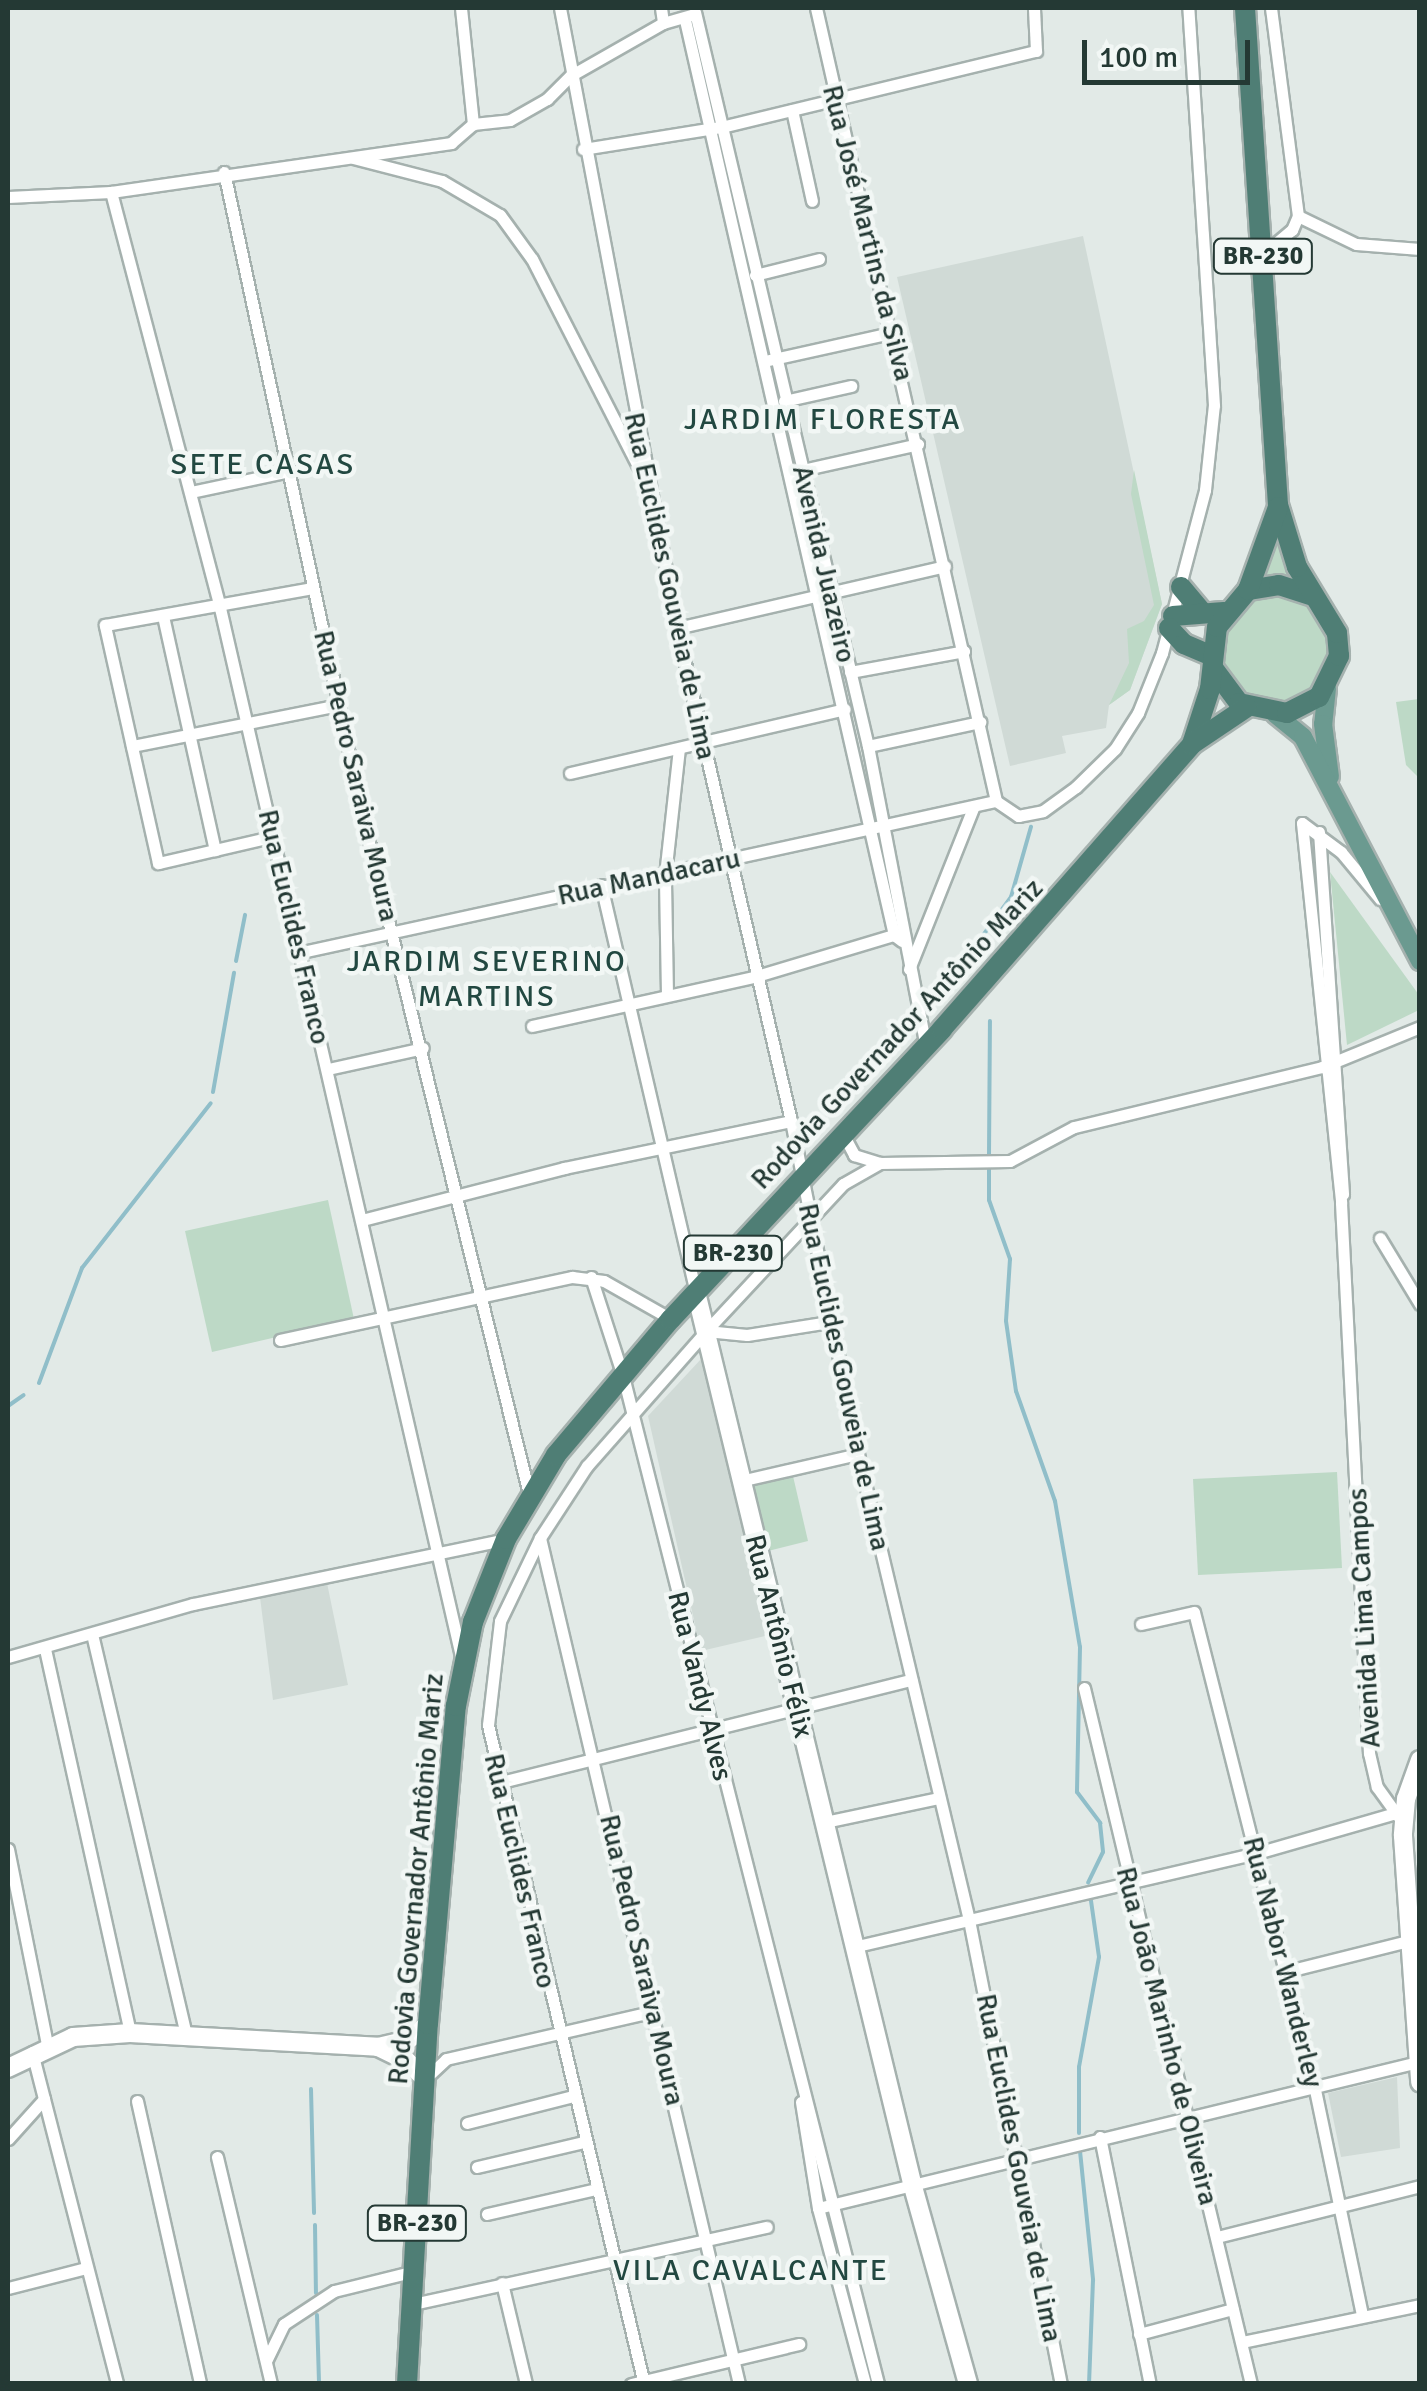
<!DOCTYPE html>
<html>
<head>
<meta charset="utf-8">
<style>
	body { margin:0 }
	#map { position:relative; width:1427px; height:2391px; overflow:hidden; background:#e2eae7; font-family:Signika,sans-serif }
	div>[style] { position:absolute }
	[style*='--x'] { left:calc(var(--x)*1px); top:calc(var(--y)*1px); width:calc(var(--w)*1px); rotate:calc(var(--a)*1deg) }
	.built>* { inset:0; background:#d0dad6 }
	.green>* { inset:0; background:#bdd9c6 }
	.round { border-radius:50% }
	.stream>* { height:4px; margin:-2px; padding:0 2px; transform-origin:2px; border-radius:2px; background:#90bec9 }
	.roads { filter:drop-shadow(2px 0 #a5b1ae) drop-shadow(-2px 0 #a5b1ae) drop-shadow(0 2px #a5b1ae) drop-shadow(0 -2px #a5b1ae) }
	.minor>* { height:11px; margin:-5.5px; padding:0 5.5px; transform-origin:5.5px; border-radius:5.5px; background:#fff }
	.secondary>* { height:18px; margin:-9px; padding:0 9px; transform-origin:9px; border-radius:9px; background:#fff }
	.primary>* { height:18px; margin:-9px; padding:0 9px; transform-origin:9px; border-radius:9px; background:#6b9a90 }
	.trunk>* { height:20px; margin:-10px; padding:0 10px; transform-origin:10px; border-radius:10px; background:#4f7e75 }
	span { translate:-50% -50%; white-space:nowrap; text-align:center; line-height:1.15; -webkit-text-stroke:9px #f2f7f5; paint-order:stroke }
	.shield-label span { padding:2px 8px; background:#f2f7f5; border:2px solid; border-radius:8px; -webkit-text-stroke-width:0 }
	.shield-label { font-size:25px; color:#243934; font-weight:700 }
	.street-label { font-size:28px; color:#243934 }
	.neighbourhood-label { font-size:30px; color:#224841; letter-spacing:2.5px }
	.frame { position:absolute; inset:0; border:10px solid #243934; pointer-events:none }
	.scale { position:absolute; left:1082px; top:40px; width:168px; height:45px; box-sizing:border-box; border:5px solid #243934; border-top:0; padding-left:12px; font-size:30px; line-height:35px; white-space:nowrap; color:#243934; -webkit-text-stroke:8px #f2f7f5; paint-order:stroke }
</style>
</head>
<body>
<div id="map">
	<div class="built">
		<div style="clip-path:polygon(1083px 236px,1162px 604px,1130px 690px,1109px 705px,1106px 728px,1062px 736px,1066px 753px,1010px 766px,897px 277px)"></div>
		<div style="clip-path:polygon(702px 1358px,769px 1635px,701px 1651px,648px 1416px)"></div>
		<div style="clip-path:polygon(327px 1583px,348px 1685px,273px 1700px,260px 1597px)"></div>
		<div style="clip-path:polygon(1397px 2077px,1400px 2148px,1341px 2157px,1328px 2093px)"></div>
	</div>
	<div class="green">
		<div style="clip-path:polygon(1134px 470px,1162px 604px,1130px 690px,1109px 705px,1129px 663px,1127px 629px,1144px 621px,1154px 605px,1131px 494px)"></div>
		<div style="clip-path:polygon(1277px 537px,1285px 560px,1298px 581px,1260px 580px)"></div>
		<div class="round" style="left:1220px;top:593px;width:112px;height:112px"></div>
		<div style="clip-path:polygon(1419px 699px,1420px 699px,1419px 778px,1406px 765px,1396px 702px)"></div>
		<div style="clip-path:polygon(1330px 872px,1419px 995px,1419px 1010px,1347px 1045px)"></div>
		<div style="clip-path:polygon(328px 1200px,354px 1319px,212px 1352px,185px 1231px)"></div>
		<div style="clip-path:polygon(1337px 1472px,1342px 1568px,1198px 1575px,1193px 1479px)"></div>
		<div style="clip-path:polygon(793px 1476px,808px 1541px,768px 1551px,754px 1485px)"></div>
	</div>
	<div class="stream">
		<div style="--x:236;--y:961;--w:47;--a:-78.9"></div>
		<div style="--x:956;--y:986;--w:15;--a:-86"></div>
		<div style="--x:957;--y:971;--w:92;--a:-53.9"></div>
		<div style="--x:1011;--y:897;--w:73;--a:-74.1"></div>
		<div style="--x:213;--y:1092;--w:121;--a:-80"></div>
		<div style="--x:989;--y:1156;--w:135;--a:-89.6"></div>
		<div style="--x:989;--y:1165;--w:35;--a:90"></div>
		<div style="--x:989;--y:1200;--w:63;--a:70.4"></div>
		<div style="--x:1010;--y:1259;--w:62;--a:93.7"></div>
		<div style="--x:1006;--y:1321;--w:71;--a:81.9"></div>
		<div style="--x:1016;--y:1391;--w:117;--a:70.5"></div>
		<div style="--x:1055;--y:1501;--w:148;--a:80.3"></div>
		<div style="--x:1080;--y:1647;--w:145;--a:91.2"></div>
		<div style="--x:1077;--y:1792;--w:39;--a:53"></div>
		<div style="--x:1100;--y:1823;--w:29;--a:84"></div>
		<div style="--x:1103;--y:1852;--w:34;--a:116"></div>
		<div style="--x:39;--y:1383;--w:123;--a:-69.5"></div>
		<div style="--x:82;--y:1268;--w:209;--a:-52"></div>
		<div style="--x:8;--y:1406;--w:19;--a:-35"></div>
		<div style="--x:311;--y:2089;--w:124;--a:88.6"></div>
		<div style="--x:1079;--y:2133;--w:66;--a:-90"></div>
		<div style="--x:1079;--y:2067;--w:112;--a:-79.7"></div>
		<div style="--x:1099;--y:1957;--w:57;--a:-98.1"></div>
		<div style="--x:1080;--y:2151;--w:130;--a:84.2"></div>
		<div style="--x:1093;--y:2280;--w:104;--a:92.2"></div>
		<div style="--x:315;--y:2225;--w:68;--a:89.2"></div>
		<div style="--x:317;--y:2315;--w:69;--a:88.3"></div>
	</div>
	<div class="roads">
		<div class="minor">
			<div style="--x:461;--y:8;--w:117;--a:84.1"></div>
			<div style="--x:560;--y:8;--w:631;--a:79.31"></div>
			<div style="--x:677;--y:628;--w:506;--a:76.98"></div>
			<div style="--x:791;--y:1121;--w:340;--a:78.6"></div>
			<div style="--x:858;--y:1454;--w:479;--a:76.6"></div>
			<div style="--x:969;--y:1920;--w:473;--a:78.8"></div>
			<div style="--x:661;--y:8;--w:15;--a:82"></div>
			<div style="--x:816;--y:8;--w:813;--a:77.21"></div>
			<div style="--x:996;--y:801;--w:27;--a:34"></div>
			<div style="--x:1018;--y:816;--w:25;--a:-11"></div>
			<div style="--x:1043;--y:811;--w:41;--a:-36"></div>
			<div style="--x:1076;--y:787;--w:54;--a:-44.3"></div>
			<div style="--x:1115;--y:749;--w:43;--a:-57.4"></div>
			<div style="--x:1138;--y:713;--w:65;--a:-68.2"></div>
			<div style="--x:1162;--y:653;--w:169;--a:-75.2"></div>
			<div style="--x:1205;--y:490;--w:85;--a:-84"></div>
			<div style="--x:1214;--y:405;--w:398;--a:-93.7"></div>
			<div style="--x:695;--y:12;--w:754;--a:76.74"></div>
			<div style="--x:868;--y:746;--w:306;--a:79.1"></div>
			<div style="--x:685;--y:20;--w:939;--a:77.13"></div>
			<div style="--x:894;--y:935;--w:10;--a:37"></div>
			<div style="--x:792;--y:110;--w:93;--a:77.6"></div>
			<div style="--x:583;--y:149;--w:140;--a:-9.1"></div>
			<div style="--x:721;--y:127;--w:324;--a:-13.6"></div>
			<div style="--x:1036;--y:51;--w:43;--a:-92.7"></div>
			<div style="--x:353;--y:158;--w:92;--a:14.5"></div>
			<div style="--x:442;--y:181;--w:67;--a:30.4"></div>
			<div style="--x:500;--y:215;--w:54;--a:54"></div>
			<div style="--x:532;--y:259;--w:233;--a:62.9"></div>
			<div style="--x:224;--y:172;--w:661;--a:77.86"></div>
			<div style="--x:363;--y:818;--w:696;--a:76.2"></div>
			<div style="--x:111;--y:192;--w:430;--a:75.3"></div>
			<div style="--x:220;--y:608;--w:1075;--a:77.05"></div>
			<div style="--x:8;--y:197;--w:103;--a:-2.8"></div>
			<div style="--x:111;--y:192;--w:344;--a:-8.2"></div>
			<div style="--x:451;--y:143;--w:29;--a:-41"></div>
			<div style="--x:473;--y:124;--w:37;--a:-6"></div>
			<div style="--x:510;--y:120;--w:43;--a:-29.6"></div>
			<div style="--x:547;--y:99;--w:33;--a:-45"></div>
			<div style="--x:570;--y:76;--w:107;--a:-29.7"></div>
			<div style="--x:663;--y:23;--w:29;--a:-16"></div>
			<div style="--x:1298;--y:216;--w:64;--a:25.8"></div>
			<div style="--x:1356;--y:244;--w:64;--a:4.5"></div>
			<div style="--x:1263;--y:254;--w:38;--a:-40"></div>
			<div style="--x:1292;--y:230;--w:15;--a:-67"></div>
			<div style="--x:1298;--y:216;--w:210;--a:-97.4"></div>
			<div style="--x:755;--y:275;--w:66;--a:-14"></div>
			<div style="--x:769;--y:360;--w:125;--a:-12.5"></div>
			<div style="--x:784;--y:401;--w:69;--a:-12.6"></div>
			<div style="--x:802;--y:470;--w:119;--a:-12.6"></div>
			<div style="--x:191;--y:492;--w:96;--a:-12"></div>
			<div style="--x:163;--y:616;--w:240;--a:77.5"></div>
			<div style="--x:677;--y:628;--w:275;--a:-13"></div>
			<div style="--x:850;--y:672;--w:116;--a:-10.4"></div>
			<div style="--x:132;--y:746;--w:211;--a:-11.2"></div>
			<div style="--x:868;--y:746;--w:115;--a:-12.1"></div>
			<div style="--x:570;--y:773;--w:282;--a:-13.1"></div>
			<div style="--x:1302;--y:823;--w:382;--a:84.1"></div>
			<div style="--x:1341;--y:1203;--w:551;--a:87.09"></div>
			<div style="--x:1369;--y:1753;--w:35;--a:77"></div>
			<div style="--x:1377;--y:1787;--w:44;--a:54.2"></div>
			<div style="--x:1302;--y:823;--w:49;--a:36.6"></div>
			<div style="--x:1341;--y:852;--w:61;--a:50.3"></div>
			<div style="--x:1319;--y:832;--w:363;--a:86.2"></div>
			<div style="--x:271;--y:837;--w:116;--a:167"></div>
			<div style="--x:158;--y:863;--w:244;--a:-102.6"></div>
			<div style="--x:105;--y:625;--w:211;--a:-10.1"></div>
			<div style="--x:601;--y:885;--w:418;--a:76.9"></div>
			<div style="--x:302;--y:952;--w:710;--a:-12.28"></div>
			<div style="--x:909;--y:969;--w:175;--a:-68.3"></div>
			<div style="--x:667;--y:995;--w:120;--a:-91"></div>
			<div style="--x:665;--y:875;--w:127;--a:-83.7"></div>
			<div style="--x:532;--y:1026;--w:230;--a:-12.5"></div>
			<div style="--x:757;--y:976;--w:143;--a:-16.7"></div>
			<div style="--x:328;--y:1069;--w:97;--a:-12.5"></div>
			<div style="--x:843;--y:1134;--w:24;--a:62"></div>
			<div style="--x:854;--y:1155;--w:27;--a:17"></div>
			<div style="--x:362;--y:1220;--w:209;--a:-14.4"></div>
			<div style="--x:564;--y:1168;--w:232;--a:-11.7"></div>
			<div style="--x:1380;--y:1238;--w:77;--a:58.8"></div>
			<div style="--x:591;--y:1277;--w:104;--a:72.1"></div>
			<div style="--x:623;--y:1376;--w:1040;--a:75.8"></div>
			<div style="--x:706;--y:1331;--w:41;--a:5.6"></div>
			<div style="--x:747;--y:1335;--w:83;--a:-9"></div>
			<div style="--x:280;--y:1340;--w:299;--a:-12.2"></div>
			<div style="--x:572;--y:1277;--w:32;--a:7"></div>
			<div style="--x:604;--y:1281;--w:77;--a:29.6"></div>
			<div style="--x:740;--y:1481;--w:121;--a:-12.9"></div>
			<div style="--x:540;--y:1538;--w:869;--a:76.76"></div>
			<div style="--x:1141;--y:1624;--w:54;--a:-12.8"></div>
			<div style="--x:1194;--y:1612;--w:488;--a:75.8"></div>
			<div style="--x:1314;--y:2085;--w:235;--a:78.2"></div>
			<div style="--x:92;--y:1634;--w:413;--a:76.8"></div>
			<div style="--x:45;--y:1649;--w:393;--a:77.5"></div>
			<div style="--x:8;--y:1657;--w:192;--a:-16"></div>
			<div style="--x:193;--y:1604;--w:320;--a:-11.7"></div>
			<div style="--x:1084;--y:1688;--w:716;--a:76.51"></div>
			<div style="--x:497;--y:1783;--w:427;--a:-14"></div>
			<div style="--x:825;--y:1822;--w:116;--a:-11.9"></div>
			<div style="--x:8;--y:1849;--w:199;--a:78.7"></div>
			<div style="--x:853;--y:1947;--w:415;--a:-13.1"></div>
			<div style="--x:1257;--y:1853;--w:141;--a:-16.1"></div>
			<div style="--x:1284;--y:1972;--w:128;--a:-14"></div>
			<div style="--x:32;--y:2052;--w:343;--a:75.6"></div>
			<div style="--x:427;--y:2077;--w:26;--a:-43"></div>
			<div style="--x:446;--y:2059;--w:214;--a:-12.9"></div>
			<div style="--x:137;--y:2101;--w:290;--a:77.4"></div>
			<div style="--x:801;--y:2102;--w:107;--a:80.9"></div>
			<div style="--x:818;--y:2208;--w:182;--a:75"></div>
			<div style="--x:467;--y:2123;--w:109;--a:-14.3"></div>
			<div style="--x:1100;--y:2137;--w:252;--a:78.6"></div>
			<div style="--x:8;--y:2139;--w:54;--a:-48"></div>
			<div style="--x:217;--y:2157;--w:233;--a:76.6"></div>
			<div style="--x:477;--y:2167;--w:110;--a:-13.2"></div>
			<div style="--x:818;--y:2208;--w:618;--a:-13.68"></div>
			<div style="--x:487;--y:2214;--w:112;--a:-12.9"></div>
			<div style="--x:1217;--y:2237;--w:209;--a:-14.1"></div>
			<div style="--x:502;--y:2283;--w:104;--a:76.6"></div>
			<div style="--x:8;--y:2288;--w:81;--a:-14.4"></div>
			<div style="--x:413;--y:2304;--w:362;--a:-12.3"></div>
			<div style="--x:1139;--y:2334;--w:97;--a:-14.9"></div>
			<div style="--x:1242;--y:2342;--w:182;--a:-11.7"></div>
			<div style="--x:266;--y:2361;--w:41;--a:-64.1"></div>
			<div style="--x:284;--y:2324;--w:60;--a:-33.4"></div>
			<div style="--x:334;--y:2291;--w:83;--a:-13.9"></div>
			<div style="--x:631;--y:2384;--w:173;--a:-13.4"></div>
			<div style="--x:644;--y:2384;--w:677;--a:-103.32"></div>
			<div style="--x:488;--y:1725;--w:105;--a:-83.4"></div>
			<div style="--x:500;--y:1621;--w:92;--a:-64.3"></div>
			<div style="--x:540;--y:1538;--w:86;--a:-56.9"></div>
			<div style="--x:587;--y:1466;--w:180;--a:-48.6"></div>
			<div style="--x:706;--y:1331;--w:201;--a:-47"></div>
			<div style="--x:843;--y:1184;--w:43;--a:-29.6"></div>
			<div style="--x:880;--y:1163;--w:130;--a:-0.9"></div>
			<div style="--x:1010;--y:1161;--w:72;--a:-28"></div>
			<div style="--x:1074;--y:1127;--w:255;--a:-13.6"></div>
			<div style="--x:1322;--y:1067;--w:106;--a:-22.2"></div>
		</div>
		<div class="secondary">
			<div style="--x:696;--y:1292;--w:917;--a:76.37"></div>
			<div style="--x:912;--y:2183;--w:209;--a:74.4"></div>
			<div style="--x:1420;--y:1760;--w:41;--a:109.7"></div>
			<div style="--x:1406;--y:1799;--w:37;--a:95"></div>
			<div style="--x:1403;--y:1836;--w:247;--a:86"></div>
			<div style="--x:378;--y:2047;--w:32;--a:26"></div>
			<div style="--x:407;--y:2061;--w:25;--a:45"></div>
			<div style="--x:8;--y:2068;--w:72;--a:-25.5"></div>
			<div style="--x:73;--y:2037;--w:57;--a:-4"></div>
			<div style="--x:130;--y:2033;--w:248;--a:3.2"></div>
			<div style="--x:378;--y:2047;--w:31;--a:-13"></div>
			<div style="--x:408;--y:2040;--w:26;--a:-39"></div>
		</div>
		<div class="primary">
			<div style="--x:1327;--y:688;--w:36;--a:96"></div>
			<div style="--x:1323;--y:724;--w:53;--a:82.5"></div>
			<div style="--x:1275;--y:714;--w:36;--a:39"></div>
			<div style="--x:1303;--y:737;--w:253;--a:62.4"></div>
		</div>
		<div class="trunk">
			<div style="--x:1181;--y:587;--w:33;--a:50"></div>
			<div style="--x:1248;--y:590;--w:31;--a:-9"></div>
			<div style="--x:1279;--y:585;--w:35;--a:18"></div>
			<div style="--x:1173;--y:616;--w:51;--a:-4.5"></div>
			<div style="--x:1169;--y:628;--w:22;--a:47"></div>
			<div style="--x:1184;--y:644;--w:30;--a:23"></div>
			<div style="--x:1213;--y:668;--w:44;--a:53.4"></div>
			<div style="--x:1239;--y:703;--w:49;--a:11.8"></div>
			<div style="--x:1287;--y:713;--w:36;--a:-27"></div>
			<div style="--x:1319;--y:697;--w:46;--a:-64"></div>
			<div style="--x:1339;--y:656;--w:23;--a:-95"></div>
			<div style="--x:1337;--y:633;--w:77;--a:-121.2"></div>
			<div style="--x:1297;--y:567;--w:65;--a:-107"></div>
			<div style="--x:1278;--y:505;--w:498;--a:-93.8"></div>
			<div style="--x:1193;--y:741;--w:55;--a:-71.9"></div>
			<div style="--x:1210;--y:689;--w:62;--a:-83.6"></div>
			<div style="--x:1217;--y:627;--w:48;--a:-50"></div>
			<div style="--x:1248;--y:590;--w:88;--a:-70.1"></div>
			<div style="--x:407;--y:2384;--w:361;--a:-86.7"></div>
			<div style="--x:428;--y:2024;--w:319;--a:-85"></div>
			<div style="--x:456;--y:1706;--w:86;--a:-78.6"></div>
			<div style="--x:473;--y:1622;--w:89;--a:-68.3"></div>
			<div style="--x:506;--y:1539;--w:98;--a:-59.2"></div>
			<div style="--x:556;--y:1455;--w:178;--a:-49.8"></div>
			<div style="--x:671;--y:1319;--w:397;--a:-46.9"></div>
			<div style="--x:942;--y:1029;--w:379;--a:-48.7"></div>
			<div style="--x:1192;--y:744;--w:66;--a:-33.9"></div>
		</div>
	</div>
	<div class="shield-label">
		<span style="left:1263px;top:256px">BR-230</span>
		<span style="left:733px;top:1253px">BR-230</span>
		<span style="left:417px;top:2223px">BR-230</span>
	</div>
	<div class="street-label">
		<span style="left:868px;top:233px;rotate:76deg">Rua José Martins da Silva</span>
		<span style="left:824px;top:564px;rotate:77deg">Avenida Juazeiro</span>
		<span style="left:670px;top:586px;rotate:78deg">Rua Euclides Gouveia de Lima</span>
		<span style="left:356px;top:776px;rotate:77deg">Rua Pedro Saraiva Moura</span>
		<span style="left:649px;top:877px;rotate:-12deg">Rua Mandacaru</span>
		<span style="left:294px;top:927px;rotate:77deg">Rua Euclides Franco</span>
		<span style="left:897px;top:1034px;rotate:-47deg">Rodovia Governador Antônio Mariz</span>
		<span style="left:844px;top:1377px;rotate:78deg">Rua Euclides Gouveia de Lima</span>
		<span style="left:1364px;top:1618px;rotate:-93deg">Avenida Lima Campos</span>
		<span style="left:779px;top:1636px;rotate:76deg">Rua Antônio Félix</span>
		<span style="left:700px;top:1686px;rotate:76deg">Rua Vandy Alves</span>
		<span style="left:520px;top:1871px;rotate:77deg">Rua Euclides Franco</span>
		<span style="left:416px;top:1879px;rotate:-85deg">Rodovia Governador Antônio Mariz</span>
		<span style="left:642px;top:1960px;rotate:77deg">Rua Pedro Saraiva Moura</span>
		<span style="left:1283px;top:1962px;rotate:76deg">Rua Nabor Wanderley</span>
		<span style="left:1167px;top:2036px;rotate:76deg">Rua João Marinho de Oliveira</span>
		<span style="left:1019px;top:2168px;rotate:79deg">Rua Euclides Gouveia de Lima</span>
	</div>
	<div class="neighbourhood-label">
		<span style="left:823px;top:420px">JARDIM FLORESTA</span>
		<span style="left:263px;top:465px">SETE CASAS</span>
		<span style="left:487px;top:979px">JARDIM SEVERINO<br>MARTINS</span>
		<span style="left:751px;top:2271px">VILA CAVALCANTE</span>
	</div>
	<div class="frame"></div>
	<div class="scale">100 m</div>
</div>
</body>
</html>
